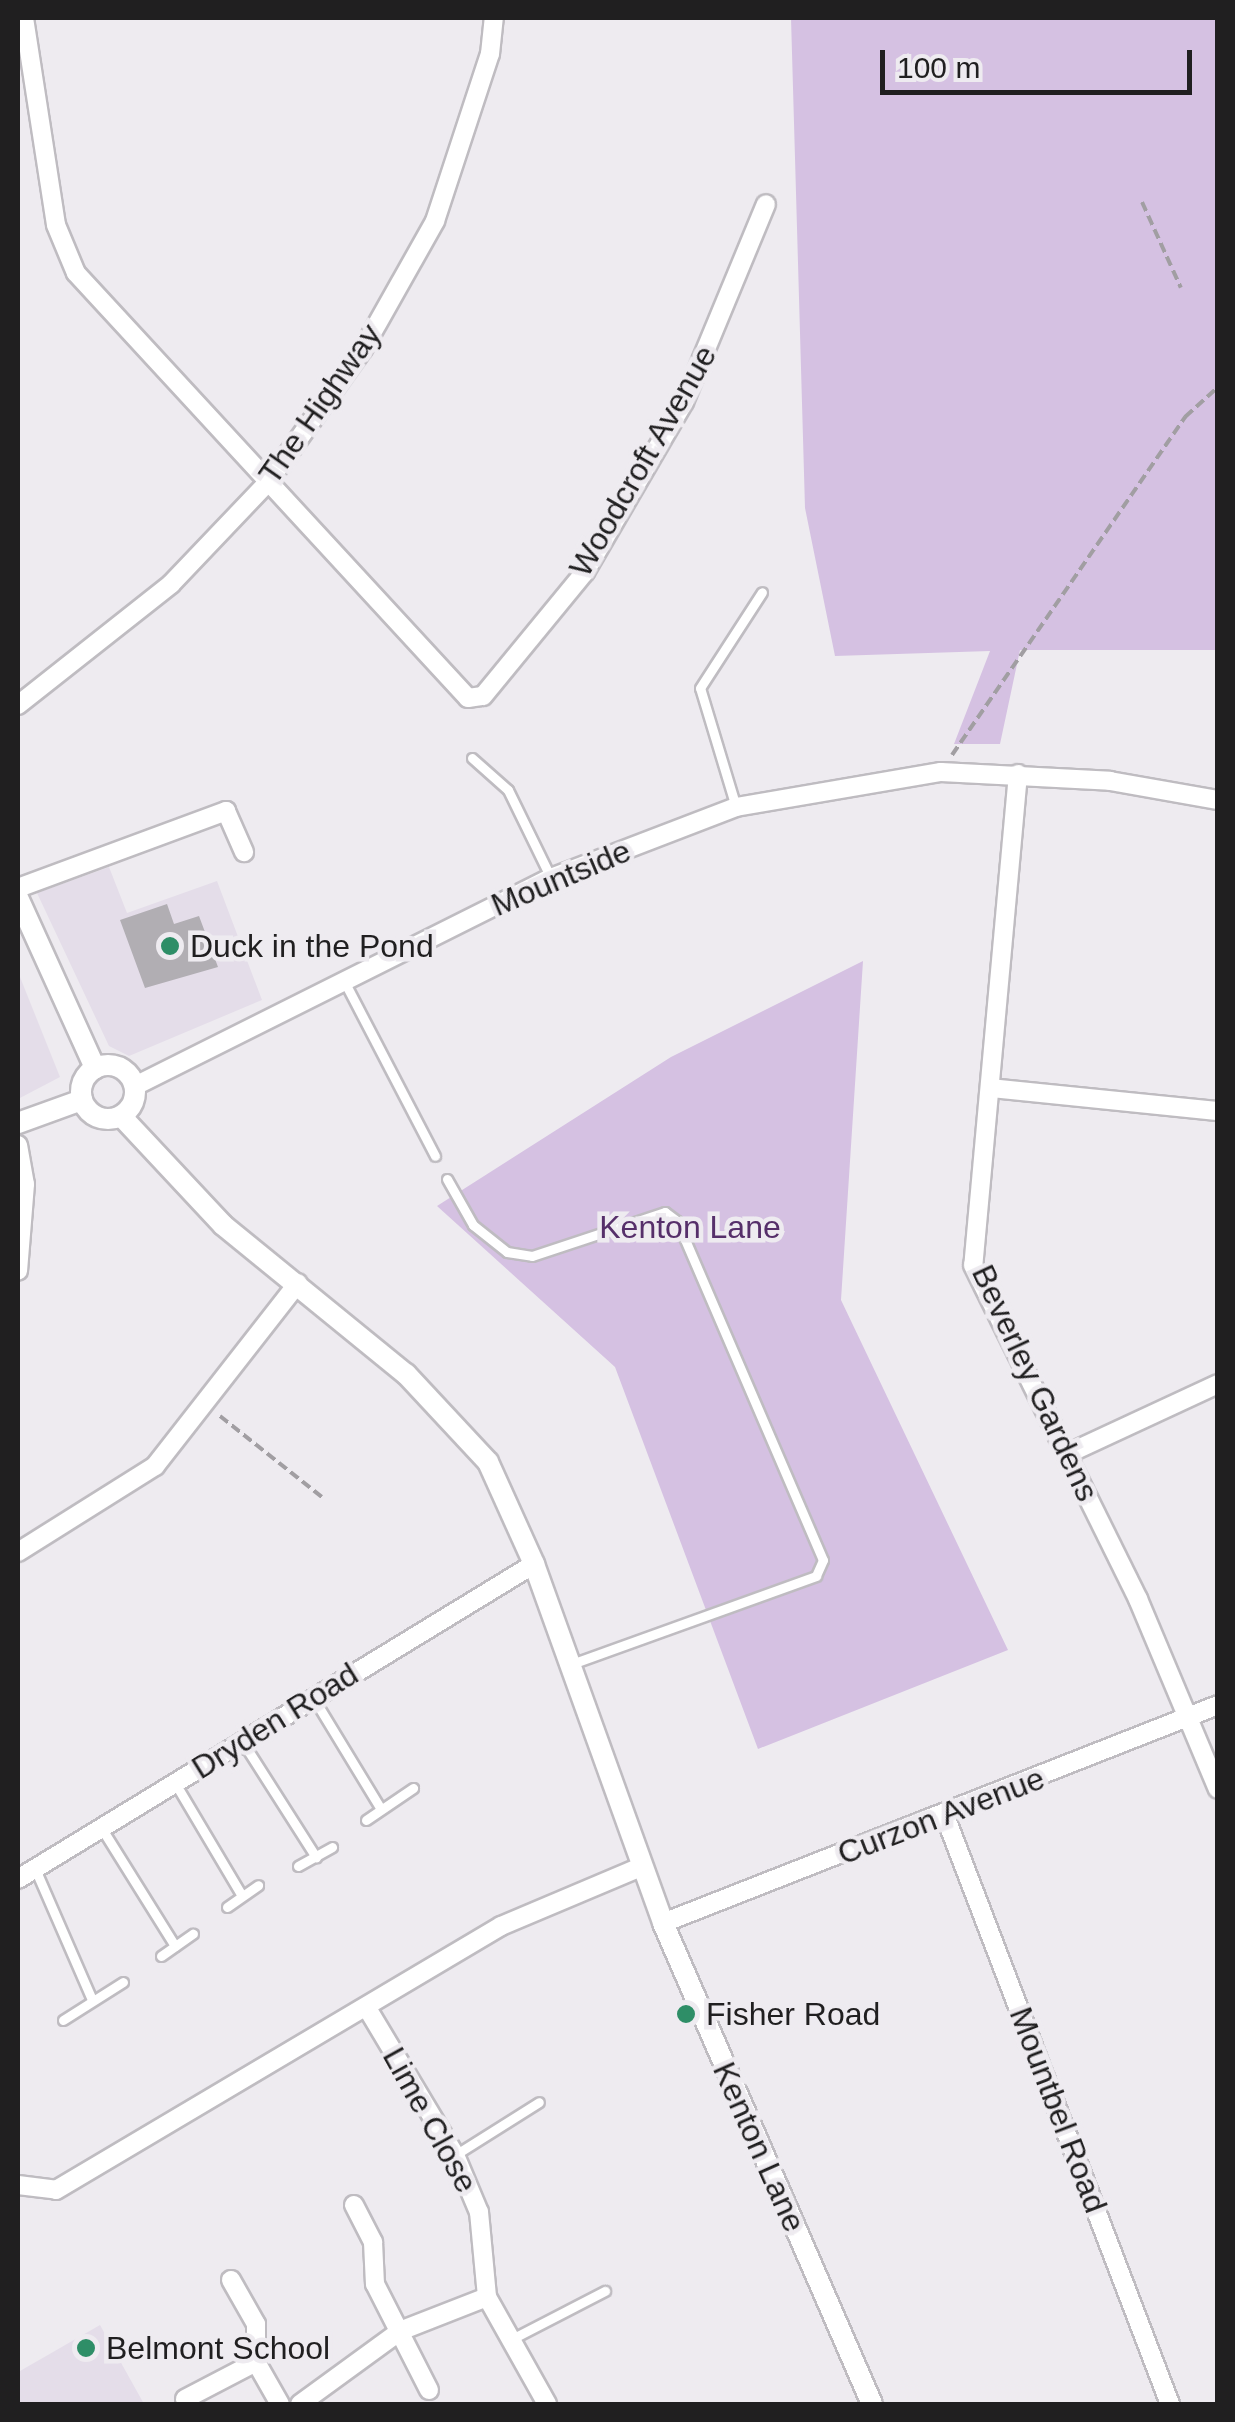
<!DOCTYPE html>
<html>
<head>
<meta charset="utf-8">
<style>
	body { margin:0 }
	#map { position:relative; width:1235px; height:2422px; overflow:hidden; background:#eeebf0; font-family:Helvetica,sans-serif }
	div>[style] { position:absolute }
	[style*='--x'] { left:calc(var(--x)*1px); top:calc(var(--y)*1px); width:calc(var(--w)*1px); rotate:calc(var(--a)*1deg) }
	.built>* { inset:0; background:#e4dde9 }
	.green>* { inset:0; background:#d5c1e2 }
	.building>* { inset:0; background:#b1aeb3 }
	.path>* { height:4px; margin-top:-2px; transform-origin:0; background:repeating-linear-gradient(90deg,#a19ea2 0 10px,transparent 0 15px) }
	.roads { filter:drop-shadow(2px 0 #bfbcc1) drop-shadow(-2px 0 #bfbcc1) drop-shadow(0 2px #bfbcc1) drop-shadow(0 -2px #bfbcc1) }
	.service>* { height:9px; margin:-4.5px; padding:0 4.5px; transform-origin:4.5px; border-radius:4.5px; background:#fff }
	.minor>* { height:18px; margin:-9px; padding:0 9px; transform-origin:9px; border-radius:9px; background:#fff }
	.tertiary>* { height:20px; margin:-10px; padding:0 10px; transform-origin:10px; border-radius:10px; background:#fff }
	.tertiary>.ring { margin:-10px; padding:0; box-sizing:content-box; background:none; border:20px solid #fff; border-radius:50% }
	.dots>* { width:28px; height:28px; translate:-50% -50%; box-sizing:border-box; border:5px solid #eeebf0; border-radius:50% }
	span { translate:-50% -50%; white-space:nowrap; text-align:center; line-height:1.15; -webkit-text-stroke:9px #eeebf0; paint-order:stroke }
	.street-label { font-size:32px; color:#201f20 }
	.poi-label { font-size:32px; color:#201f20 }
	.left { translate:0 -50%; text-align:left }
	.park-label { font-size:32px; color:#562f6a }
	.frame { position:absolute; inset:0; border:20px solid #201f20; pointer-events:none }
	.scale { position:absolute; left:880px; top:50px; width:312px; height:45px; box-sizing:border-box; border:5px solid #201f20; border-top:0; padding-left:12px; font-size:30px; line-height:35px; white-space:nowrap; color:#201f20; -webkit-text-stroke:8px #eeebf0; paint-order:stroke }
</style>
</head>
<body>
<div id="map">
	<div class="built">
		<div style="clip-path:polygon(109px 867px,127px 913px,217px 881px,262px 1000px,129px 1056px,109px 1046px,37px 893px)"></div>
		<div style="clip-path:polygon(18px 972px,60px 1077px,18px 1099px)"></div>
		<div style="clip-path:polygon(100px 2325px,144px 2404px,18px 2404px,20px 2371px)"></div>
	</div>
	<div class="green">
		<div style="clip-path:polygon(791px 18px,1217px 18px,1217px 650px,1020px 650px,1000px 744px,954px 744px,990px 651px,835px 656px,805px 508px)"></div>
		<div style="clip-path:polygon(863px 961px,841px 1300px,1008px 1650px,758px 1749px,615px 1367px,437px 1206px,671px 1057px)"></div>
	</div>
	<div class="building">
		<div style="clip-path:polygon(167px 904px,174px 924px,199px 916px,218px 967px,145px 988px,120px 920px)"></div>
	</div>
	<div class="path">
		<div style="--x:1142;--y:202;--w:94;--a:65.6"></div>
		<div style="--x:952;--y:755;--w:411;--a:-55.4"></div>
		<div style="--x:1185;--y:417;--w:45;--a:-42.3"></div>
		<div style="--x:220;--y:1416;--w:130;--a:38.5"></div>
	</div>
	<div class="roads">
		<div class="service">
			<div style="--x:472;--y:758;--w:48;--a:41.6"></div>
			<div style="--x:508;--y:790;--w:98;--a:64"></div>
			<div style="--x:736;--y:807;--w:124;--a:-106.8"></div>
			<div style="--x:700;--y:688;--w:114;--a:-57.1"></div>
			<div style="--x:344;--y:981;--w:197;--a:62.5"></div>
			<div style="--x:447;--y:1179;--w:53;--a:60.5"></div>
			<div style="--x:473;--y:1225;--w:43;--a:38.5"></div>
			<div style="--x:507;--y:1252;--w:25;--a:9"></div>
			<div style="--x:532;--y:1256;--w:140;--a:-18.3"></div>
			<div style="--x:665;--y:1212;--w:15;--a:37"></div>
			<div style="--x:677;--y:1221;--w:369;--a:66.7"></div>
			<div style="--x:823;--y:1560;--w:17;--a:114"></div>
			<div style="--x:816;--y:1576;--w:259;--a:160.2"></div>
			<div style="--x:314;--y:1699;--w:129;--a:58.7"></div>
			<div style="--x:242;--y:1741;--w:138;--a:57.5"></div>
			<div style="--x:175;--y:1783;--w:131;--a:59.3"></div>
			<div style="--x:366;--y:1820;--w:57;--a:-34.2"></div>
			<div style="--x:102;--y:1829;--w:138;--a:58"></div>
			<div style="--x:298;--y:1866;--w:39;--a:-29"></div>
			<div style="--x:36;--y:1871;--w:141;--a:66.5"></div>
			<div style="--x:227;--y:1907;--w:38;--a:-35"></div>
			<div style="--x:161;--y:1956;--w:39;--a:-35"></div>
			<div style="--x:63;--y:2020;--w:71;--a:-32.3"></div>
			<div style="--x:455;--y:2155;--w:99;--a:-32.2"></div>
			<div style="--x:510;--y:2340;--w:107;--a:-27.3"></div>
		</div>
		<div class="minor">
			<div style="--x:24;--y:18;--w:209;--a:81.2"></div>
			<div style="--x:56;--y:225;--w:52;--a:67.4"></div>
			<div style="--x:76;--y:273;--w:578;--a:47.31"></div>
			<div style="--x:468;--y:698;--w:15;--a:-8"></div>
			<div style="--x:483;--y:696;--w:161;--a:-50.6"></div>
			<div style="--x:585;--y:572;--w:197;--a:-59.8"></div>
			<div style="--x:684;--y:402;--w:214;--a:-67.5"></div>
			<div style="--x:18;--y:705;--w:195;--a:-38.3"></div>
			<div style="--x:171;--y:584;--w:141;--a:-46.4"></div>
			<div style="--x:268;--y:482;--w:163;--a:-54.5"></div>
			<div style="--x:363;--y:349;--w:147;--a:-60.6"></div>
			<div style="--x:435;--y:221;--w:176;--a:-71.8"></div>
			<div style="--x:490;--y:54;--w:36;--a:-84"></div>
			<div style="--x:1018;--y:774;--w:493;--a:95.2"></div>
			<div style="--x:973;--y:1265;--w:373;--a:63.7"></div>
			<div style="--x:1138;--y:1599;--w:206;--a:67.2"></div>
			<div style="--x:18;--y:888;--w:222;--a:-20.3"></div>
			<div style="--x:226;--y:811;--w:45;--a:66.3"></div>
			<div style="--x:135;--y:1086;--w:465;--a:-26.6"></div>
			<div style="--x:551;--y:878;--w:198;--a:-21"></div>
			<div style="--x:736;--y:807;--w:208;--a:-9.7"></div>
			<div style="--x:941;--y:772;--w:169;--a:3"></div>
			<div style="--x:1110;--y:781;--w:110;--a:10"></div>
			<div style="--x:991;--y:1088;--w:228;--a:5.8"></div>
			<div style="--x:18;--y:1145;--w:40;--a:80"></div>
			<div style="--x:25;--y:1184;--w:87;--a:94.6"></div>
			<div style="--x:1067;--y:1454;--w:166;--a:-24.9"></div>
			<div style="--x:18;--y:1552;--w:162;--a:-32.1"></div>
			<div style="--x:155;--y:1466;--w:232;--a:-52"></div>
			<div style="--x:945;--y:1816;--w:630;--a:69.06"></div>
			<div style="--x:18;--y:1879;--w:605;--a:-31.4"></div>
			<div style="--x:663;--y:1923;--w:596;--a:-21.44"></div>
			<div style="--x:367;--y:2008;--w:171;--a:59.1"></div>
			<div style="--x:455;--y:2155;--w:62;--a:67.2"></div>
			<div style="--x:479;--y:2212;--w:85;--a:84.6"></div>
			<div style="--x:487;--y:2297;--w:123;--a:60.7"></div>
			<div style="--x:18;--y:2185;--w:38;--a:7"></div>
			<div style="--x:56;--y:2190;--w:517;--a:-30.68"></div>
			<div style="--x:501;--y:1926;--w:152;--a:-22.9"></div>
			<div style="--x:354;--y:2205;--w:42;--a:62.8"></div>
			<div style="--x:373;--y:2242;--w:42;--a:87.3"></div>
			<div style="--x:375;--y:2284;--w:119;--a:63"></div>
			<div style="--x:231;--y:2280;--w:51;--a:60.4"></div>
			<div style="--x:256;--y:2324;--w:38;--a:90"></div>
			<div style="--x:256;--y:2362;--w:48;--a:60.3"></div>
			<div style="--x:185;--y:2399;--w:80;--a:-27.5"></div>
			<div style="--x:300;--y:2404;--w:124;--a:-36.1"></div>
			<div style="--x:400;--y:2331;--w:93;--a:-21.3"></div>
		</div>
		<div class="tertiary">
			<div style="--x:18;--y:898;--w:187;--a:65.6"></div>
			<div class="ring" style="left:81px;top:1065px;width:34px;height:34px"></div>
			<div style="--x:122;--y:1117;--w:148;--a:46.9"></div>
			<div style="--x:223;--y:1225;--w:236;--a:39.2"></div>
			<div style="--x:406;--y:1374;--w:120;--a:47"></div>
			<div style="--x:488;--y:1462;--w:112;--a:65.7"></div>
			<div style="--x:534;--y:1564;--w:381;--a:70.2"></div>
			<div style="--x:663;--y:1923;--w:524;--a:66.51"></div>
			<div style="--x:18;--y:1123;--w:68;--a:-19.8"></div>
		</div>
	</div>
	<div class="dots">
		<div style="left:170px;top:946px;background:#2e8e67"></div>
		<div style="left:686px;top:2014px;background:#2e8e67"></div>
		<div style="left:86px;top:2348px;background:#2e8e67"></div>
	</div>
	<div class="street-label">
		<span style="left:320px;top:404px;rotate:-55deg">The Highway</span>
		<span style="left:643px;top:461px;rotate:-60deg">Woodcroft Avenue</span>
		<span style="left:561px;top:878px;rotate:-23deg">Mountside</span>
		<span style="left:1035px;top:1383px;rotate:65deg">Beverley Gardens</span>
		<span style="left:275px;top:1721px;rotate:-32deg">Dryden Road</span>
		<span style="left:941px;top:1816px;rotate:-21deg">Curzon Avenue</span>
		<span style="left:1058px;top:2110px;rotate:69deg">Mountbel Road</span>
		<span style="left:430px;top:2120px;rotate:61deg">Lime Close</span>
		<span style="left:759px;top:2147px;rotate:66deg">Kenton Lane</span>
	</div>
	<div class="poi-label">
		<span class="left" style="left:190px;top:946px">Duck in the Pond</span>
		<span class="left" style="left:706px;top:2014px">Fisher Road</span>
		<span class="left" style="left:106px;top:2348px">Belmont School</span>
	</div>
	<div class="park-label">
		<span style="left:690px;top:1227px">Kenton Lane</span>
	</div>
	<div class="frame"></div>
	<div class="scale">100 m</div>
</div>
</body>
</html>
